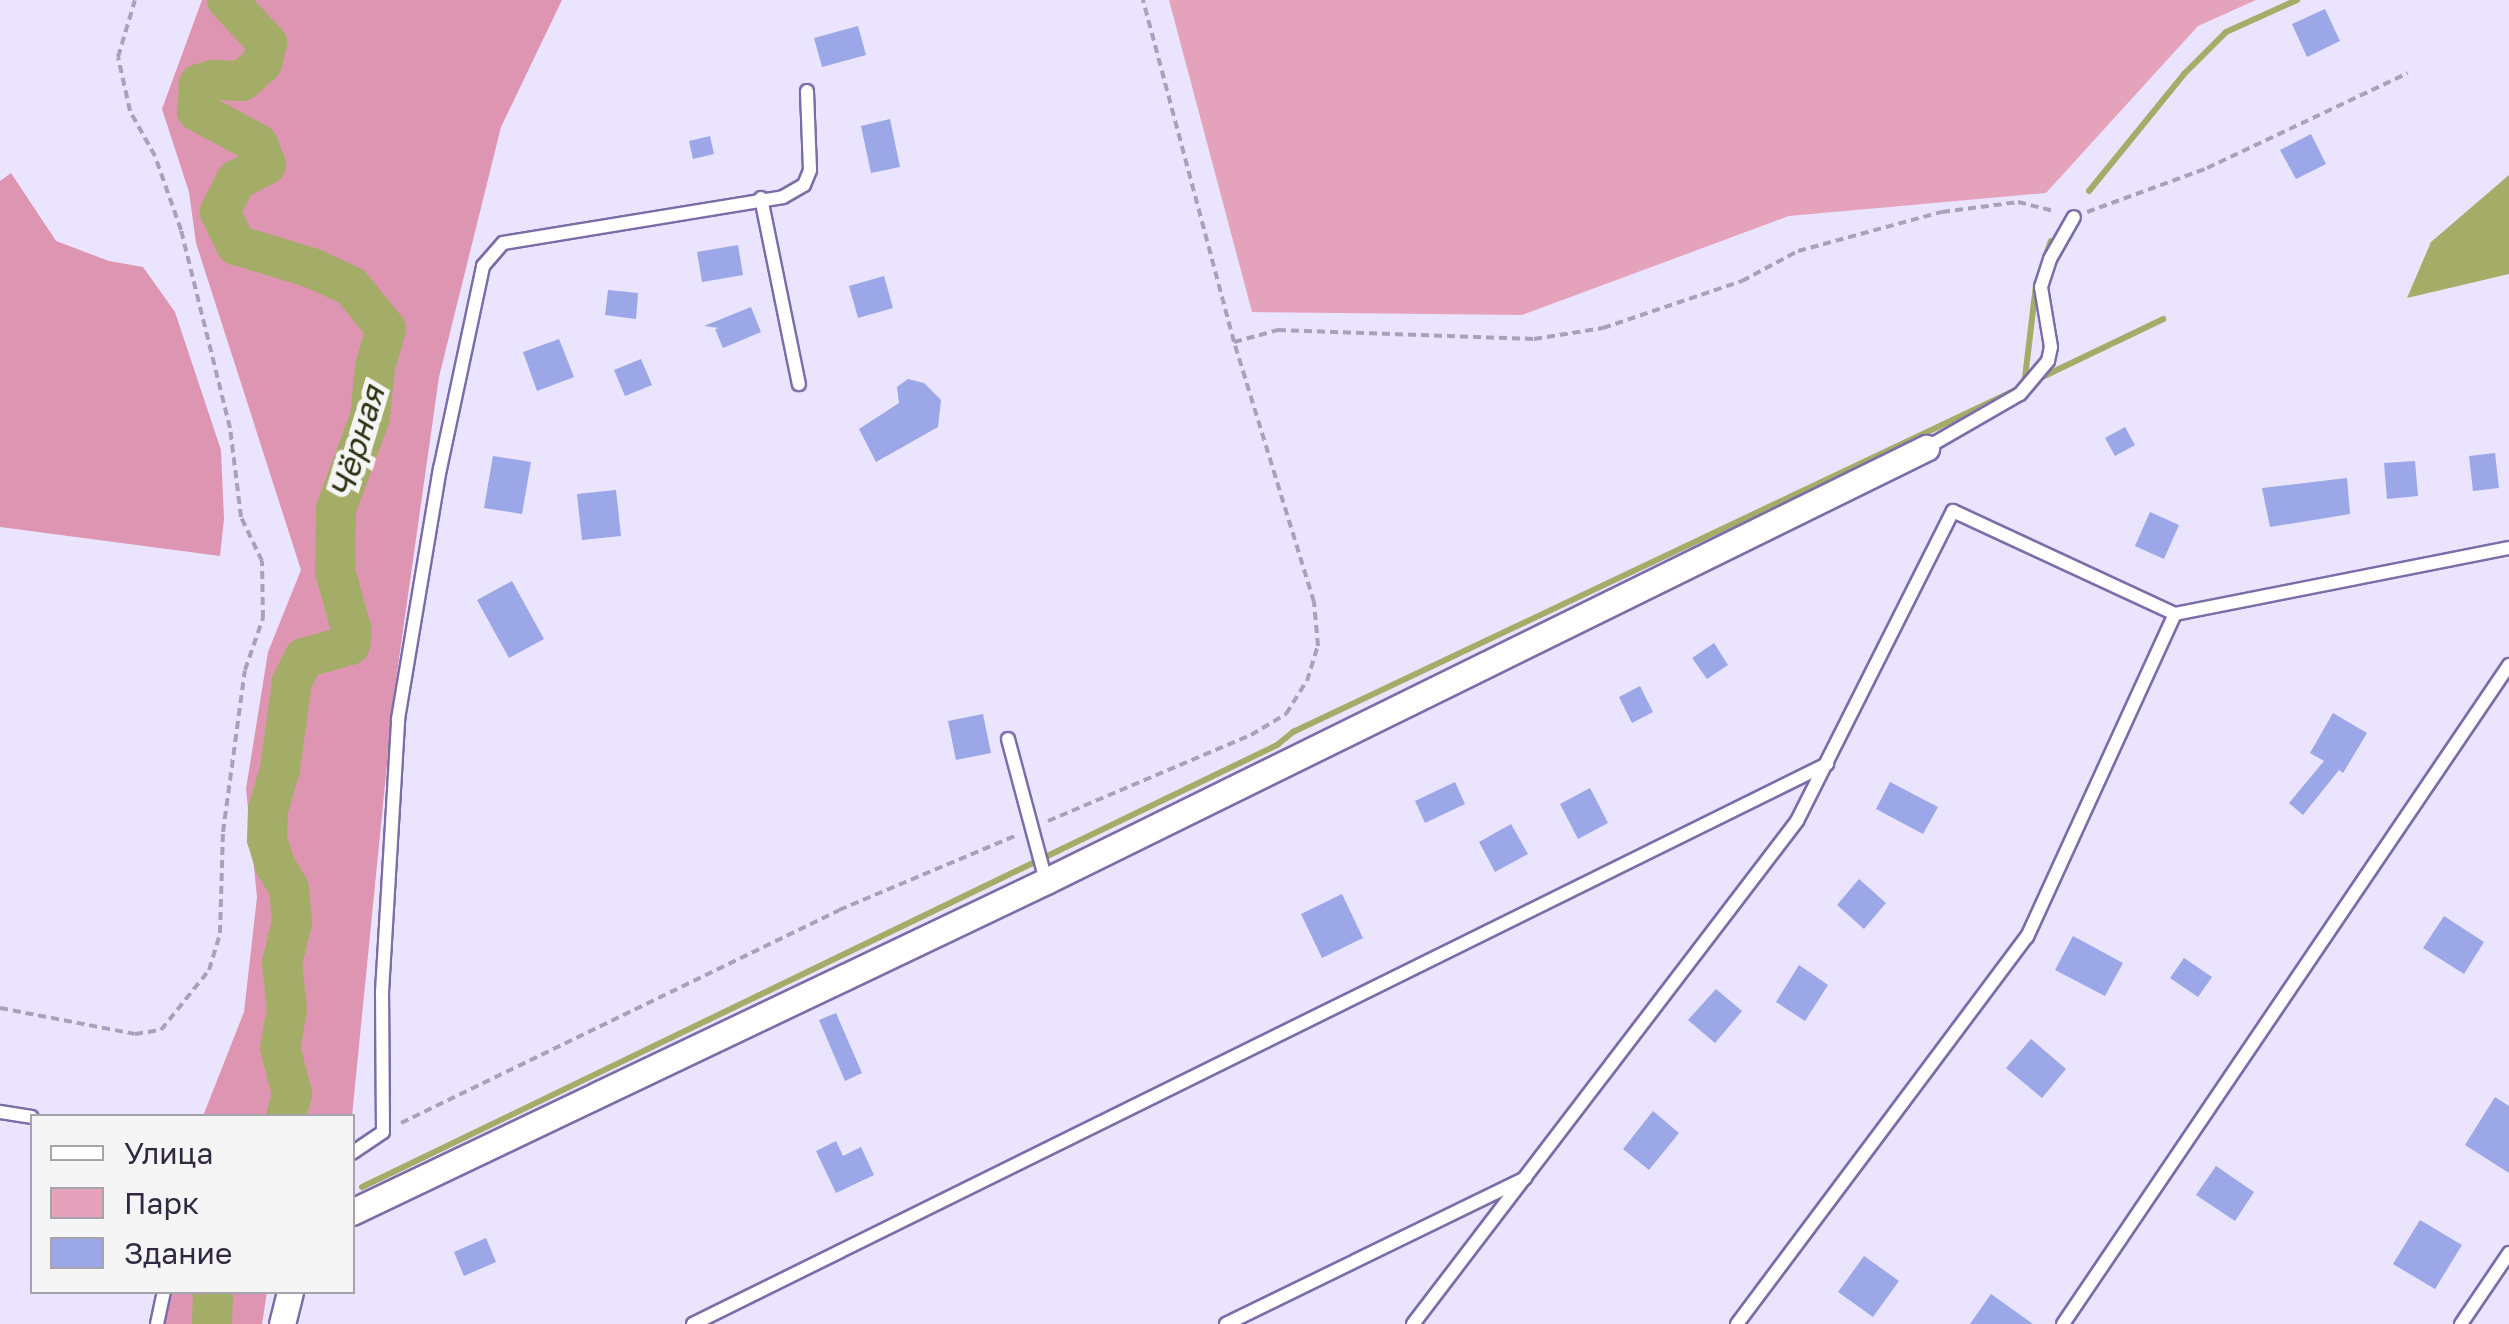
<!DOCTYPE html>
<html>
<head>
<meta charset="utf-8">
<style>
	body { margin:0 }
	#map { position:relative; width:2509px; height:1324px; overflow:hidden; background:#eae4ff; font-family:"Golos Text",sans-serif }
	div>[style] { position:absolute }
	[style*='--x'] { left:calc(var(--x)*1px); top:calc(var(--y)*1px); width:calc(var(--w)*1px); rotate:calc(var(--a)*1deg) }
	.green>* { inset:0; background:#e5a2bb }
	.forest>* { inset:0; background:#de95b1 }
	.water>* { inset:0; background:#a3ad67 }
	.stream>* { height:6px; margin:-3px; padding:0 3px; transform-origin:3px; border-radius:3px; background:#a3ad67 }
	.river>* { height:40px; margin:-20px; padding:0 20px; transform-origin:20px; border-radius:20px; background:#a3ad67 }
	.building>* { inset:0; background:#9ba7e7 }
	.path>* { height:4px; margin-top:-2px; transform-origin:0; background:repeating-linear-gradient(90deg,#a8a1bc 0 8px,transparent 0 13px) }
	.roads { filter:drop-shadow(2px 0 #7c6ca8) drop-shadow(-2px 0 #7c6ca8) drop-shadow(0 2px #7c6ca8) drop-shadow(0 -2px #7c6ca8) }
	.lane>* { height:12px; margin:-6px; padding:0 6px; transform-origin:6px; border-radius:6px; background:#fff }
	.street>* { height:25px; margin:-12.5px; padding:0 12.5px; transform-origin:12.5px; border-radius:12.5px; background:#fff }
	span { translate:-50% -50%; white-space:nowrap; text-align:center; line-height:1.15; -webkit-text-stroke:10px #f5f5f5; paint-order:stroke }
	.water-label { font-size:32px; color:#2d3111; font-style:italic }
	.legend { position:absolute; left:30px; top:1114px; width:325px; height:180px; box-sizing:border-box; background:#f5f5f5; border:2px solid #a6a3ad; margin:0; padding:12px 18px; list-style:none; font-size:30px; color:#302942 }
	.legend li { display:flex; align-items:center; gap:20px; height:50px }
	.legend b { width:50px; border:2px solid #a6a3ad }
</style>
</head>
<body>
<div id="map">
	<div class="green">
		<div style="clip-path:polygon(1169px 0,2256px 0,2198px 26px,2046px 193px,1789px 216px,1522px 315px,1252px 312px)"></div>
	</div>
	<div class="forest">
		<div style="clip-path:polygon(202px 0,562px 0,501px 127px,439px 377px,394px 694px,352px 1116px,203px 1116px,244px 1012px,257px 897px,246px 789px,268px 652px,301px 570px,196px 243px,189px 192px,162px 109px)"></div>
		<div style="clip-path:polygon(11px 173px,56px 241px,109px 261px,143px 267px,175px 312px,221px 450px,224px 519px,220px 556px,0 527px,0 181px)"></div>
		<div style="clip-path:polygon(164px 1292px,267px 1292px,262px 1324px,159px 1324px)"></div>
	</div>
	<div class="water">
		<div style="clip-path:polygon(2509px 175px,2509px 274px,2407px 298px,2431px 242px)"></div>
	</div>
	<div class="stream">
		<div style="--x:2089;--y:191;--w:151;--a:-50.9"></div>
		<div style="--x:2184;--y:74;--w:59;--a:-45"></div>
		<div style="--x:2226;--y:32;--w:78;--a:-24.3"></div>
		<div style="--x:2045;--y:258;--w:18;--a:-71"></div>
		<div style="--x:2038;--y:379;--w:139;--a:-25.6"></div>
		<div style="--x:2024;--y:386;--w:102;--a:-83.2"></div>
		<div style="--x:362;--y:1187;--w:1016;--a:-25.78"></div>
		<div style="--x:1277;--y:745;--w:21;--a:-39"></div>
		<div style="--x:1293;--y:732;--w:802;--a:-25.32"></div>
	</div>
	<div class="river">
		<div style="--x:227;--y:0;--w:59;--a:47.1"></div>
		<div style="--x:267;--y:43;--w:21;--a:104"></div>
		<div style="--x:262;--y:63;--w:27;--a:138"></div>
		<div style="--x:242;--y:81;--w:29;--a:-178"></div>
		<div style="--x:213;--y:80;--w:15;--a:164"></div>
		<div style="--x:199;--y:84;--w:27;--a:94"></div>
		<div style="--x:197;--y:111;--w:69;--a:28.4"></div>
		<div style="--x:258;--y:144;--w:22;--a:69"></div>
		<div style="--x:266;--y:165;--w:34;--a:153"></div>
		<div style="--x:236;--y:180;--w:36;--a:117"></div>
		<div style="--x:220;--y:212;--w:37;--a:64"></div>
		<div style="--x:236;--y:245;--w:79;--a:16.8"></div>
		<div style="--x:312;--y:268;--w:43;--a:24.8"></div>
		<div style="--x:351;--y:286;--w:55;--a:50.9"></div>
		<div style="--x:386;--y:329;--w:40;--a:106"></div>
		<div style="--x:375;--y:367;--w:50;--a:95.7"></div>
		<div style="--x:370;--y:417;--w:98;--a:110.3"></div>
		<div style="--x:336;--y:509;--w:62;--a:90.9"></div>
		<div style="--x:335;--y:571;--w:63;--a:74.4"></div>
		<div style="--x:352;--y:632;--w:13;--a:99"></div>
		<div style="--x:350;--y:645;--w:48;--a:164.2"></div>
		<div style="--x:304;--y:658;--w:27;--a:117"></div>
		<div style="--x:292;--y:682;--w:88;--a:97.9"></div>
		<div style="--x:280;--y:769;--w:43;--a:106.3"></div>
		<div style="--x:268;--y:810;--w:29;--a:92"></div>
		<div style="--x:267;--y:839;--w:27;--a:73"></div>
		<div style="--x:275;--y:865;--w:27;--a:59"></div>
		<div style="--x:289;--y:888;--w:34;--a:85"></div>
		<div style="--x:292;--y:922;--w:42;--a:103.7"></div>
		<div style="--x:282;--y:963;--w:46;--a:83.8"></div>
		<div style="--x:287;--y:1009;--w:39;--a:100"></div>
		<div style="--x:280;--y:1047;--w:49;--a:75.7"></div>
		<div style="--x:292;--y:1094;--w:23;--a:105"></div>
		<div style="--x:212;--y:1324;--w:32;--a:-88"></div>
	</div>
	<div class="building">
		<div style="clip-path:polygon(2325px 9px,2340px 41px,2307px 57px,2292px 24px)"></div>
		<div style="clip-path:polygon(858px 26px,866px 55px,822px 67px,814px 38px)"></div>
		<div style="clip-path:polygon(890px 119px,900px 167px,871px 173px,861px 126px)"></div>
		<div style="clip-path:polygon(2311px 134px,2326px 164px,2296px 179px,2280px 150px)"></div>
		<div style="clip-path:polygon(710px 136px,714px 154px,693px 159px,689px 141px)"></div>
		<div style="clip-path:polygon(738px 245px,743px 275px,702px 282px,697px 252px)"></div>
		<div style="clip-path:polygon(884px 276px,893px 308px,858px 318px,849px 286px)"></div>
		<div style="clip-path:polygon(608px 290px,638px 293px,636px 319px,605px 315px)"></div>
		<div style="clip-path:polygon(751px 307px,761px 332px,723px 348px,715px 329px,719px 328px,704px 326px)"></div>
		<div style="clip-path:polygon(559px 339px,574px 377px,537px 391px,523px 352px)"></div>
		<div style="clip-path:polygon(641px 359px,652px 385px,625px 396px,614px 370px)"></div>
		<div style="clip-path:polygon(908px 379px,924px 383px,941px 400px,938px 427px,876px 462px,859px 429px,899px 403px,897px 387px)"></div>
		<div style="clip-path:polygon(2125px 427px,2135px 445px,2115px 456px,2105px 438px)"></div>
		<div style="clip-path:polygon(2495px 453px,2499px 488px,2473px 491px,2469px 456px)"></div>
		<div style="clip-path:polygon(493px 456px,531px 462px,522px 514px,484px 508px)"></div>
		<div style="clip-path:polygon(2415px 461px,2418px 496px,2387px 499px,2384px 463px)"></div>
		<div style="clip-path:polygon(2347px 478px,2350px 514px,2270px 527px,2262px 488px)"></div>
		<div style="clip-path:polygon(616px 490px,621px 536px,582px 540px,577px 494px)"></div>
		<div style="clip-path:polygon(2150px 512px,2179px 525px,2164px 559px,2135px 546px)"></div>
		<div style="clip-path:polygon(512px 581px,544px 639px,509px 658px,477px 600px)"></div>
		<div style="clip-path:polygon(1714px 643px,1728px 665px,1707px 679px,1692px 658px)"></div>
		<div style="clip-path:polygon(1640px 686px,1653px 712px,1632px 723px,1619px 697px)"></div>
		<div style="clip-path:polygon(2333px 713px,2367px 733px,2343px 773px,2339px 770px,2303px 815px,2289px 803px,2324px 761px,2310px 753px)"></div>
		<div style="clip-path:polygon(983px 714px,991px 753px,956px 760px,948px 721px)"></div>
		<div style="clip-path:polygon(1455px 782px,1465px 804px,1425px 823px,1415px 801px)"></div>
		<div style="clip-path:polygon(1890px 782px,1938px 807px,1923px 834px,1876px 809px)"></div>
		<div style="clip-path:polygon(1590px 788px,1608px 823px,1578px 839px,1560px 804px)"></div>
		<div style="clip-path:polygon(1511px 824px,1528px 854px,1495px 872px,1479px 842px)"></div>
		<div style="clip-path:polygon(1859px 879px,1886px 903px,1864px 929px,1837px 905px)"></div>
		<div style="clip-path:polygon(1342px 894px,1363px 938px,1322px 958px,1301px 914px)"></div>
		<div style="clip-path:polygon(2444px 916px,2484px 942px,2464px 974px,2423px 948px)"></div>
		<div style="clip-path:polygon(2073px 936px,2123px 963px,2105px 996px,2055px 970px)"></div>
		<div style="clip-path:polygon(2184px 958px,2212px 977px,2198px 997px,2170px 978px)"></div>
		<div style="clip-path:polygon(1799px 965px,1828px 985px,1805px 1021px,1776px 1002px)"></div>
		<div style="clip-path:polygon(1716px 989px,1742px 1011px,1715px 1043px,1688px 1020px)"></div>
		<div style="clip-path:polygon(836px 1013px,862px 1073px,845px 1081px,819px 1020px)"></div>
		<div style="clip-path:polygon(2031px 1039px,2066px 1069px,2042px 1098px,2006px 1068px)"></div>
		<div style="clip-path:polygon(2495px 1097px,2509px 1106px,2509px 1173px,2465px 1145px)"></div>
		<div style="clip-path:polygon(1653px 1111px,1679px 1133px,1649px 1170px,1623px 1149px)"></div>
		<div style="clip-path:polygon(836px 1141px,843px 1156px,861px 1147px,874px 1175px,836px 1193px,816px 1151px)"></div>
		<div style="clip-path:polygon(2216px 1166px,2254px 1192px,2235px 1221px,2196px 1195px)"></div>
		<div style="clip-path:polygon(2420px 1220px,2462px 1245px,2435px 1289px,2393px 1264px)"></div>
		<div style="clip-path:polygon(486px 1238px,496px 1262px,464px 1276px,454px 1252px)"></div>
		<div style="clip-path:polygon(1864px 1256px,1899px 1281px,1873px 1317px,1838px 1292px)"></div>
		<div style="clip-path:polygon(1991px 1294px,2033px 1324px,1970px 1324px)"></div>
	</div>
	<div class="path">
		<div style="--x:2087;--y:212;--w:128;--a:-20.1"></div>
		<div style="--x:2207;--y:168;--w:222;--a:-25.3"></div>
		<div style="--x:1234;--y:342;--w:46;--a:-15.3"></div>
		<div style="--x:1278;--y:330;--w:256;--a:2"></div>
		<div style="--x:1534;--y:339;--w:70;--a:-9.1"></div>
		<div style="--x:1603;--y:328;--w:147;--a:-18.7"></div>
		<div style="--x:1742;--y:281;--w:64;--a:-28.2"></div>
		<div style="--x:1798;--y:251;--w:149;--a:-15.2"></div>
		<div style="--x:1942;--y:212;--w:77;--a:-7.5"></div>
		<div style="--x:2018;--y:202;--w:38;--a:14"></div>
		<div style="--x:1048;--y:821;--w:220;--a:-23"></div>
		<div style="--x:1251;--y:735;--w:41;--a:-31"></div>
		<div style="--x:1286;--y:714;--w:39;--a:-58"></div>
		<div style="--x:1307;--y:681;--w:37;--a:-73"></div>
		<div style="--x:1318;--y:646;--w:44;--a:-95.2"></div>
		<div style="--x:1314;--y:602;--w:272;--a:-107.1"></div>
		<div style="--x:1234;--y:342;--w:354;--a:-104.9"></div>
		<div style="--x:0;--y:1008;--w:137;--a:10.9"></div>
		<div style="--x:135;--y:1034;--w:26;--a:-9"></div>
		<div style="--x:161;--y:1030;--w:77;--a:-51.3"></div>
		<div style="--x:209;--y:970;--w:39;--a:-73"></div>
		<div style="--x:220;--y:933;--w:101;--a:-88.3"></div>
		<div style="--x:223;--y:832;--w:163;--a:-82.3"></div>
		<div style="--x:245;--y:670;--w:55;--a:-70.9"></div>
		<div style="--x:263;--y:618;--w:57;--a:-91"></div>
		<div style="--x:262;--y:561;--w:49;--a:-115.5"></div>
		<div style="--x:241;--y:517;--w:90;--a:-97"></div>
		<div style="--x:230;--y:428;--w:204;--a:-103.9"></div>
		<div style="--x:181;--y:230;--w:78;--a:-109.4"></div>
		<div style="--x:155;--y:156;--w:51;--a:-119.1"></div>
		<div style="--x:130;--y:111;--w:55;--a:-102.5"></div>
		<div style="--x:118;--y:57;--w:59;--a:-73.4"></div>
		<div style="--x:401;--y:1123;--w:487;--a:-25.9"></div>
		<div style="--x:839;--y:910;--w:193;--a:-22.8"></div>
	</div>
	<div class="roads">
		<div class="lane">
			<div style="--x:761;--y:198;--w:190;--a:78.5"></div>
			<div style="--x:1926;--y:448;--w:108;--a:-29.9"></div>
			<div style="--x:2020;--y:394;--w:43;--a:-49.7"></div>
			<div style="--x:2048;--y:361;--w:14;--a:-78"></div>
			<div style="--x:2051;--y:347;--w:61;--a:-99.5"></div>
			<div style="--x:2041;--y:287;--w:29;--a:-72"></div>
			<div style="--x:2050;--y:259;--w:48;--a:-60.3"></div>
			<div style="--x:1008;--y:739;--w:147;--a:75"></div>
			<div style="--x:0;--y:1112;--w:32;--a:9"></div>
			<div style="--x:352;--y:1153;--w:37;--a:-34"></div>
			<div style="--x:383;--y:1132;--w:140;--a:-90.4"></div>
			<div style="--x:382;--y:992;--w:273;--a:-86.6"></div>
			<div style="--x:398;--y:719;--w:254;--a:-80.5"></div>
			<div style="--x:440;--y:469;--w:208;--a:-78"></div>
			<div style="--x:483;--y:266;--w:30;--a:-49"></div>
			<div style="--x:503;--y:243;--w:284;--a:-9.3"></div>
			<div style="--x:783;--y:197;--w:24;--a:-30"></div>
			<div style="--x:804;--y:185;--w:16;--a:-68"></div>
			<div style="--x:810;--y:170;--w:79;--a:-92.2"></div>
			<div style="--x:157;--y:1324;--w:33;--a:-78"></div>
			<div style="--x:693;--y:1324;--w:1265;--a:-26.28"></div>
			<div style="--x:1226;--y:1324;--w:333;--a:-26"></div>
			<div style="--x:1413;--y:1324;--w:633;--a:-52.64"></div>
			<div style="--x:1797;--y:821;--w:347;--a:-63.3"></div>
			<div style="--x:1953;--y:511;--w:245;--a:24.9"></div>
			<div style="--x:2175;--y:614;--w:340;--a:-11.2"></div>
			<div style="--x:1737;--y:1324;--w:484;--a:-53.2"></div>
			<div style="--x:2027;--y:937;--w:355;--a:-65.4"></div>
			<div style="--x:2063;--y:1324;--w:796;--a:-55.91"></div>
			<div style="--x:2461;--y:1324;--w:86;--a:-55.9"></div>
		</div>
		<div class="street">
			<div style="--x:352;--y:1212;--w:769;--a:-25.5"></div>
			<div style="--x:1046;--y:881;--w:981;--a:-26.2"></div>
			<div style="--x:282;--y:1324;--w:33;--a:-76"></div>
		</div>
	</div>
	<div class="water-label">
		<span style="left:357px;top:442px;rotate:-73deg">Чёрная</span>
	</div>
	<ul class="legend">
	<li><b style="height:12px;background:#fff"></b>Улица</li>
	<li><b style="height:28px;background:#e5a2bb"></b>Парк</li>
	<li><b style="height:28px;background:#9ba7e7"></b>Здание</li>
	</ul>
</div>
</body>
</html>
